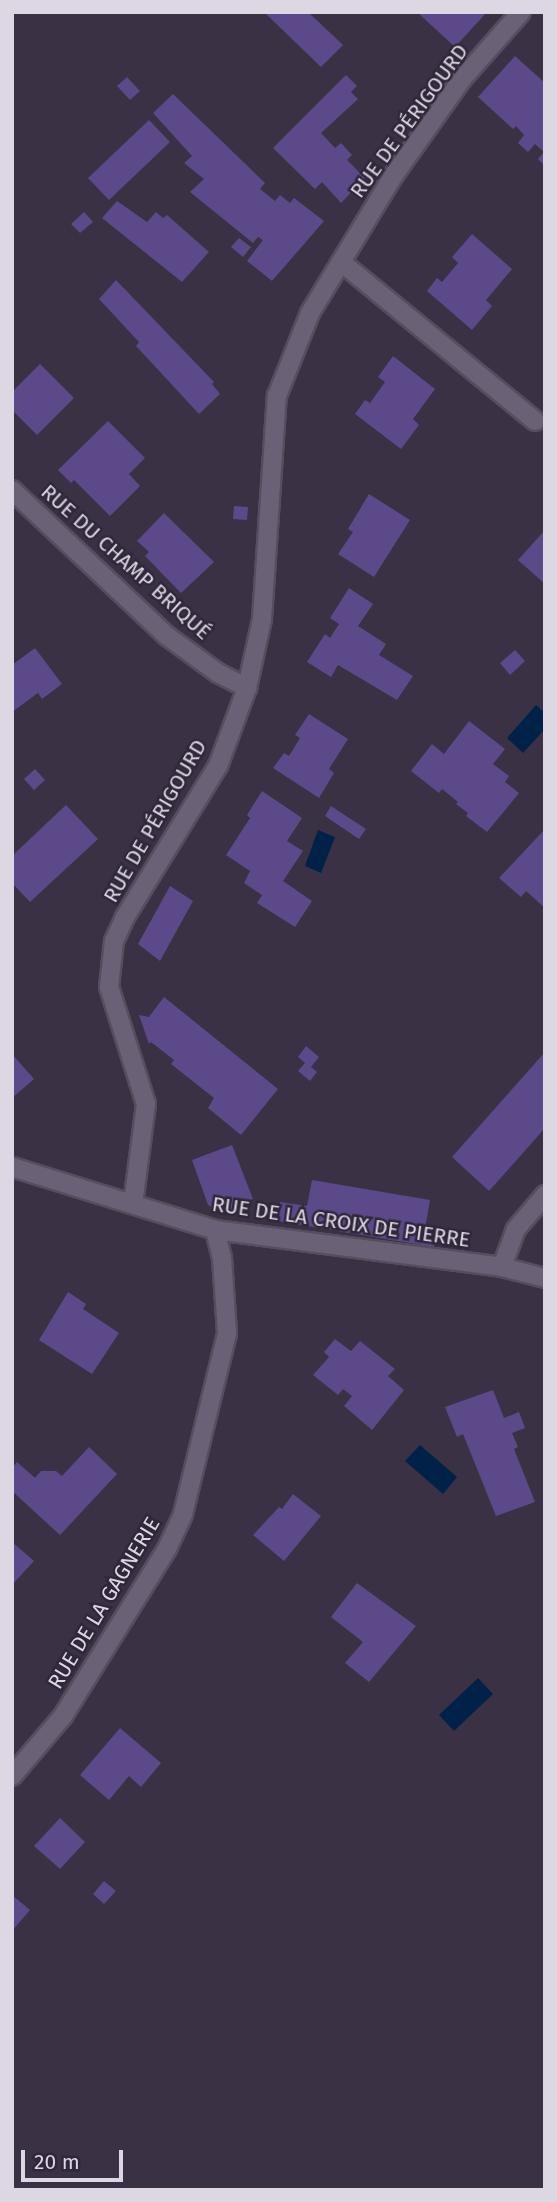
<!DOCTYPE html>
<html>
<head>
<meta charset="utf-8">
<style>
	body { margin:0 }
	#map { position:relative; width:557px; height:2202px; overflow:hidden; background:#3a3144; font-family:"Fira Sans",sans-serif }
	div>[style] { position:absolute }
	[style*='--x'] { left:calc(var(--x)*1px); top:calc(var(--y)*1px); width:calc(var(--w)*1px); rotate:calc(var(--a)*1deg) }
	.water>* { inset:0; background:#002248 }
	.building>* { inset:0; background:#5c4989 }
	.roads { filter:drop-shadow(2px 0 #564e5e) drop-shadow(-2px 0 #564e5e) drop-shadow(0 2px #564e5e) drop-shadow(0 -2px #564e5e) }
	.minor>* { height:18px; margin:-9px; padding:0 9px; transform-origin:9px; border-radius:9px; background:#6b6176 }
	span { translate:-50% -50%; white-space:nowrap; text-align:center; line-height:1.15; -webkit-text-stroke:5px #30273a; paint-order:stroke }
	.street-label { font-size:21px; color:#ddd7e3 }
	.frame { position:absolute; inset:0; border:14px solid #ddd7e3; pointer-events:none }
	.scale { position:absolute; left:21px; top:2150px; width:102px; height:32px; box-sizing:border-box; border:4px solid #ddd7e3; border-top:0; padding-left:9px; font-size:21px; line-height:24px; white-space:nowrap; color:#ddd7e3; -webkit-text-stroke:5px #30273a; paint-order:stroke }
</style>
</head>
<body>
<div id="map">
	<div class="water">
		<div style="clip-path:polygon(536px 705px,545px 713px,545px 729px,523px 753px,507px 738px)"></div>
		<div style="clip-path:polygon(318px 830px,335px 837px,321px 873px,305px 866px)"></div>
		<div style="clip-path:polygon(420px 1445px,457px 1477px,443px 1494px,405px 1461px)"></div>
		<div style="clip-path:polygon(478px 1678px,493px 1694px,454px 1731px,439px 1715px)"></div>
	</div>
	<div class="building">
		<div style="clip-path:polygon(264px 12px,308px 12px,343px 45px,321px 67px)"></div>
		<div style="clip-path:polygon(417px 12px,487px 12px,455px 47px)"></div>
		<div style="clip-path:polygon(515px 56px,545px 83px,545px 166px,538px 159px,544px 152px,535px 144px,528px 152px,518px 143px,524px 135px,516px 126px,513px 129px,478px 97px)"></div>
		<div style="clip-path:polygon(346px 75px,357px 86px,351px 92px,358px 99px,321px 133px,335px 148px,341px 143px,352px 155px,347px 160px,365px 178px,341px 203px,322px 182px,315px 189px,273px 148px)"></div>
		<div style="clip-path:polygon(127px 77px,140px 91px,130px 100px,117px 86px)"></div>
		<div style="clip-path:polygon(173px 94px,265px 183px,260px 189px,275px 201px,280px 195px,290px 203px,294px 198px,324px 221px,272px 281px,247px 261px,263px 240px,258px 237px,253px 243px,190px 192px,204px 179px,184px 163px,192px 156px,153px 113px)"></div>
		<div style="clip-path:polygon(149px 120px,170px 142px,109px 200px,88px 178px)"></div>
		<div style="clip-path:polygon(117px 201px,147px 222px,156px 212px,163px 218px,167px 215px,209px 252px,182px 282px,102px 218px)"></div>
		<div style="clip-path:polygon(84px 212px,93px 222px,80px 233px,71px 224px)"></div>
		<div style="clip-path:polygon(472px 234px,512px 269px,486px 300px,492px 306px,472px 330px,427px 291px,437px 278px,442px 282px,458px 263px,452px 257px)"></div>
		<div style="clip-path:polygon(239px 238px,251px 247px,243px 257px,231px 247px)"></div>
		<div style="clip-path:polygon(116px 280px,214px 382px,212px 384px,220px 394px,199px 414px,136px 346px,139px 342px,99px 299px)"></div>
		<div style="clip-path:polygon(393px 356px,435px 389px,413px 419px,419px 425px,401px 449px,355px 414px,365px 400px,370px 403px,385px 382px,378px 377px)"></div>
		<div style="clip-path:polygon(40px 364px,74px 398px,37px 435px,12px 410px,12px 392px)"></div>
		<div style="clip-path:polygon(108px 421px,145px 458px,129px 474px,140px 486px,110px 516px,74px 480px,71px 483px,58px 470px)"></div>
		<div style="clip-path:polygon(369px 494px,410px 520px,374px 577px,338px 554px,353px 532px,348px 529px)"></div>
		<div style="clip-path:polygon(234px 506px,248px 507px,247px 520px,233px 519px)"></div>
		<div style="clip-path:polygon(164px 513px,214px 562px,181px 593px,145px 556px,149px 552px,137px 541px)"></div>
		<div style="clip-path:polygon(545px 530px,545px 584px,518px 560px)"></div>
		<div style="clip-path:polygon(349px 588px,373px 604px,358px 626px,386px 644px,379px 655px,413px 676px,397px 700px,338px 665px,331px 677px,307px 662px,325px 634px,330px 638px,339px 624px,330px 618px)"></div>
		<div style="clip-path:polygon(35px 648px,62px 684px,42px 699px,38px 693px,12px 712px,12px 665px)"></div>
		<div style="clip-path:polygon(515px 650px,525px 661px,510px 675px,500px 663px)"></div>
		<div style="clip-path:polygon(309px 714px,348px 739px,329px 769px,334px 773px,319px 798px,273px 768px,284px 753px,289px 756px,300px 738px,295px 735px)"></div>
		<div style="clip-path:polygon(469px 721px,505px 749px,493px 764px,509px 776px,505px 782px,519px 793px,487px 832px,466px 816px,468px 813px,456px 804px,458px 802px,442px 789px,439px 793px,411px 771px,432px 744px,444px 754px)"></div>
		<div style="clip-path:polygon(35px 769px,45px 780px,34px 790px,24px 779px)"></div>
		<div style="clip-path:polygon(262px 791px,302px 818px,287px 841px,303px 851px,283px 881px,312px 901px,295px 927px,257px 903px,262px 895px,244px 883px,250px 871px,226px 855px,250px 818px,247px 815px)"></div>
		<div style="clip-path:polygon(66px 805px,98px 839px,30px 902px,12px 883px,12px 851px,14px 854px)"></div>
		<div style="clip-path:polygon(331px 806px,366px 829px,359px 839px,325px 816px)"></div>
		<div style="clip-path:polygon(545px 829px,545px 908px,526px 891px,521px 897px,499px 878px)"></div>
		<div style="clip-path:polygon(170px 886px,193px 901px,160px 961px,138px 944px)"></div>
		<div style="clip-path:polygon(164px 997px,278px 1089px,241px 1135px,208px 1108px,214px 1098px,171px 1064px,174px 1060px,151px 1042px,149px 1044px,139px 1015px,149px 1017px)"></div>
		<div style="clip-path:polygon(306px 1046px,319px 1057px,311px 1067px,317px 1072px,310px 1081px,298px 1071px,305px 1063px,298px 1057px)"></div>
		<div style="clip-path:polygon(545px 1052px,545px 1128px,489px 1191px,452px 1157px)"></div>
		<div style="clip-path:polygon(12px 1054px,34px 1079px,12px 1098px)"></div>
		<div style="clip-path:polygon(232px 1145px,253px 1199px,233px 1207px,234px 1214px,218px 1211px,208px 1205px,192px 1160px)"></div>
		<div style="clip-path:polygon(312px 1180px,430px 1200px,425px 1229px,437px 1231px,434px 1247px,277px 1221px,280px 1202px,307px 1206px)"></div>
		<div style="clip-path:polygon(68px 1292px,86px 1304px,83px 1309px,119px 1333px,92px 1374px,39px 1340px)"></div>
		<div style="clip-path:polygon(335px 1339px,351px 1351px,360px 1341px,395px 1369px,388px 1376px,404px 1390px,372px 1430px,344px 1406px,352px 1396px,343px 1389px,338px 1395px,313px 1375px,329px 1357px,324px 1352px)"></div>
		<div style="clip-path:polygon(493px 1390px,504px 1418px,519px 1412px,525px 1428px,512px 1433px,518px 1447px,514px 1449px,535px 1502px,496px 1516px,463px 1434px,457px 1437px,445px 1407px)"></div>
		<div style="clip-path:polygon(89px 1447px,117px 1474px,60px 1535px,12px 1491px,12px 1468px,17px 1462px,35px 1478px,41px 1471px,56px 1471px,62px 1476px)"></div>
		<div style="clip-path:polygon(293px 1494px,321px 1516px,284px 1561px,253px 1535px,279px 1507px,282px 1509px)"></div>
		<div style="clip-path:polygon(12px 1542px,34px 1561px,12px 1585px)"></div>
		<div style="clip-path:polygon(357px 1583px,416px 1626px,369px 1682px,345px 1663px,363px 1642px,331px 1617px)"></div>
		<div style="clip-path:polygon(120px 1728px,161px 1763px,141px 1787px,129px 1776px,109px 1800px,80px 1775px)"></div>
		<div style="clip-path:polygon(60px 1818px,85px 1842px,60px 1869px,34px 1846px)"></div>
		<div style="clip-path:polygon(104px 1881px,116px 1891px,104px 1904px,93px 1894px)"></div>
		<div style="clip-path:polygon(12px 1895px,30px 1910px,12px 1931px)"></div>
	</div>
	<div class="roads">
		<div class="minor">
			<div style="--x:341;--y:262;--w:251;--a:39.3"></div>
			<div style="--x:12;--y:490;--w:213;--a:43.3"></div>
			<div style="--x:167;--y:636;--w:63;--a:36"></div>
			<div style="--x:218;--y:673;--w:33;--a:27"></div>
			<div style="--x:12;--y:1167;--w:213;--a:17.2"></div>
			<div style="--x:215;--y:1230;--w:289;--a:7.3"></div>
			<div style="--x:502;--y:1267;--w:44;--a:14.3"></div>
			<div style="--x:133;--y:1204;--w:101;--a:-82.6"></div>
			<div style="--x:146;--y:1104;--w:123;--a:-107.5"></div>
			<div style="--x:109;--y:987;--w:46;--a:-83.8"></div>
			<div style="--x:114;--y:941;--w:26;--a:-65"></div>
			<div style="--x:125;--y:917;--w:177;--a:-58.4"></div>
			<div style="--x:218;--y:766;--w:83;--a:-69.6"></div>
			<div style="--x:247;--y:688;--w:71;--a:-77.7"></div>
			<div style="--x:262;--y:619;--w:224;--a:-86.2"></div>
			<div style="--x:277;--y:396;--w:89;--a:-68.3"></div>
			<div style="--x:310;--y:313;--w:162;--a:-58.7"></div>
			<div style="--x:394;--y:175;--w:118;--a:-54.7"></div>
			<div style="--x:462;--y:79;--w:89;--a:-48.6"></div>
			<div style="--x:502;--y:1267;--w:40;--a:-69.8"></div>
			<div style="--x:516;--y:1229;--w:45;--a:-49.5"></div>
			<div style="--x:12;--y:1776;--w:79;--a:-49.6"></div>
			<div style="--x:63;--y:1716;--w:197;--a:-58.1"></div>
			<div style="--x:167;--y:1549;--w:38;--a:-65"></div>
			<div style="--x:183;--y:1514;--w:186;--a:-76.3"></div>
			<div style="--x:227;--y:1333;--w:75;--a:-93.8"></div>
			<div style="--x:222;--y:1258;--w:29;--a:-104"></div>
		</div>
	</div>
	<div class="street-label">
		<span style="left:409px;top:121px;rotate:-54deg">RUE DE PÉRIGOURD</span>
		<span style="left:126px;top:562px;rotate:42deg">RUE DU CHAMP BRIQUÉ</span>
		<span style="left:155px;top:821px;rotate:-60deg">RUE DE PÉRIGOURD</span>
		<span style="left:341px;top:1222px;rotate:8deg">RUE DE LA CROIX DE PIERRE</span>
		<span style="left:104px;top:1603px;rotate:-59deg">RUE DE LA GAGNERIE</span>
	</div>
	<div class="frame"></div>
	<div class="scale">20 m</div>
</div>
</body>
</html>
